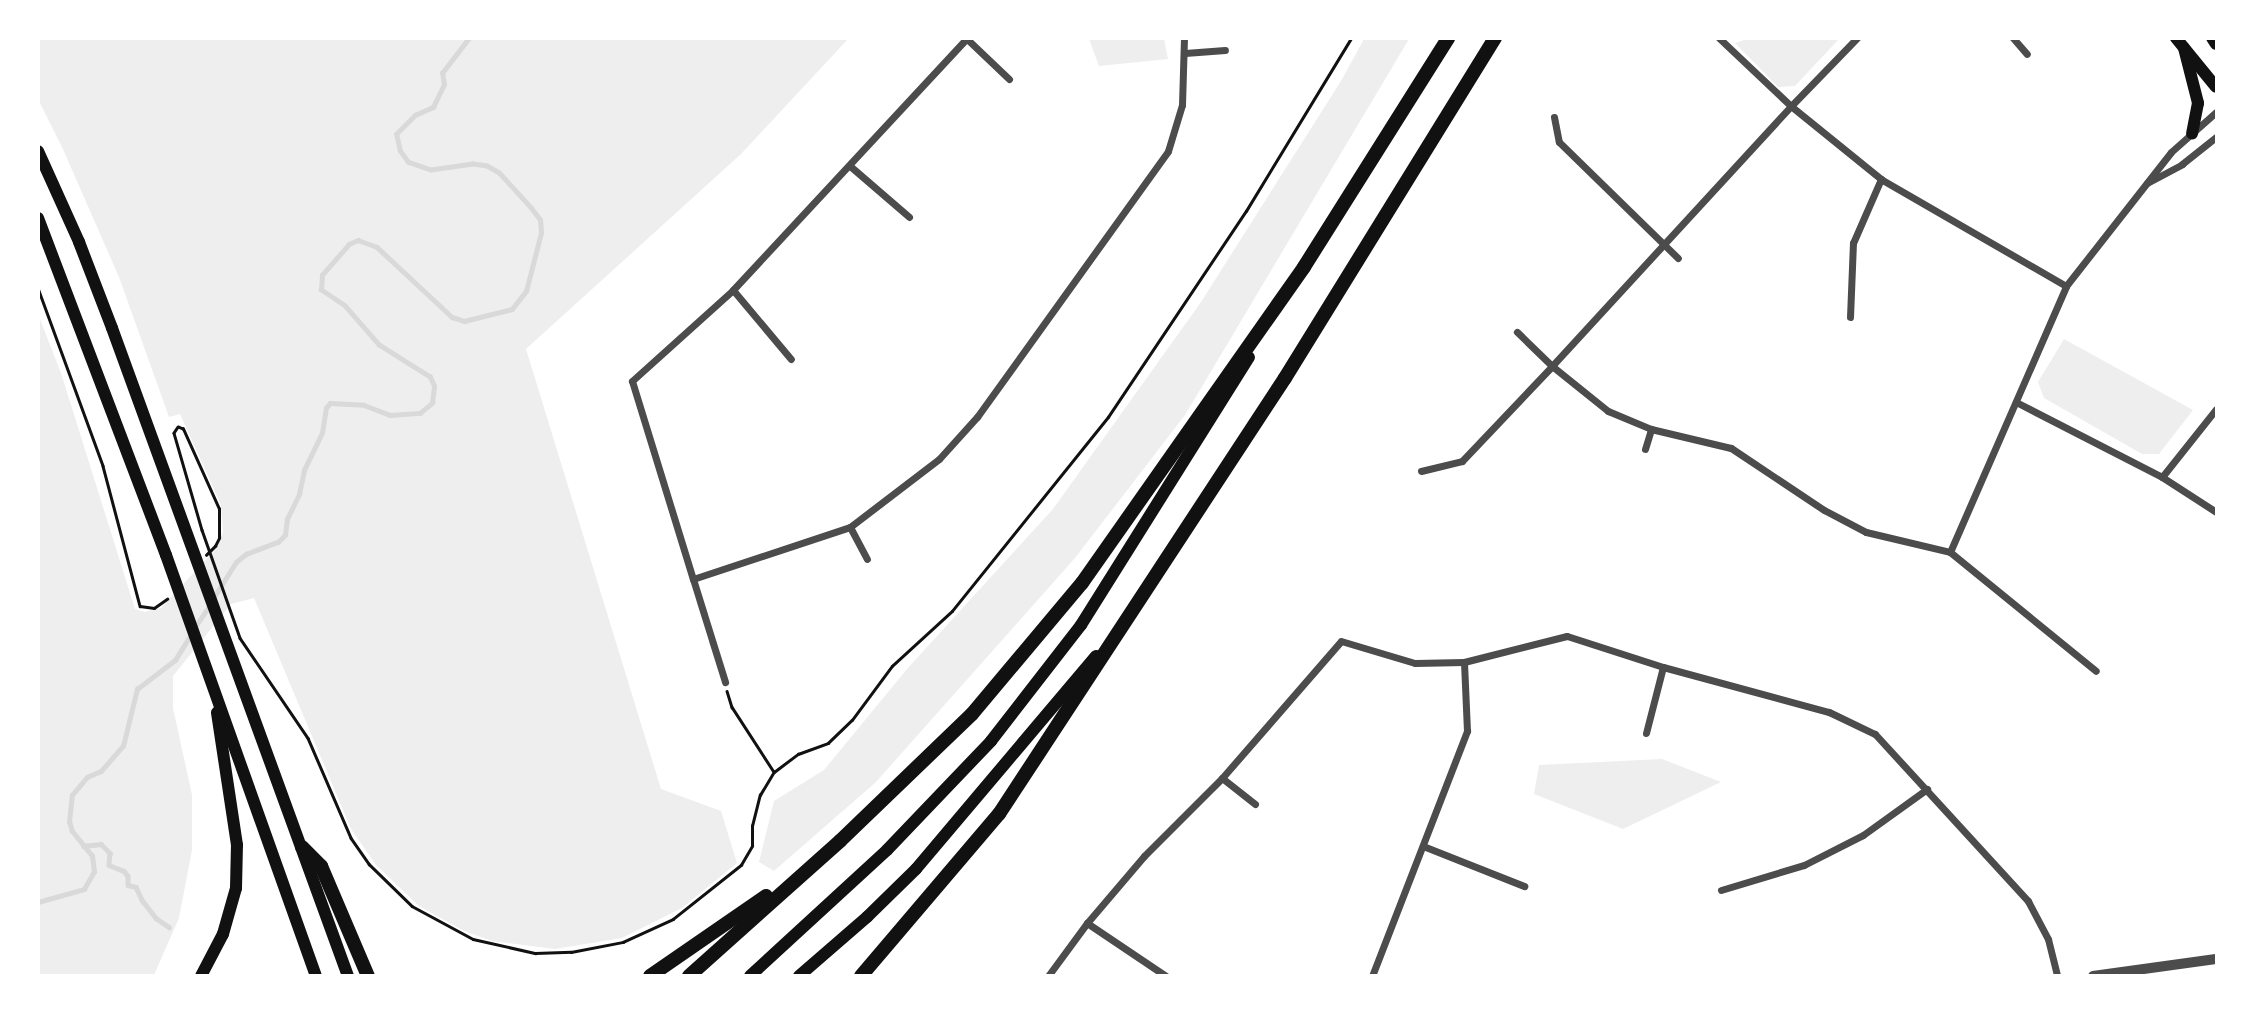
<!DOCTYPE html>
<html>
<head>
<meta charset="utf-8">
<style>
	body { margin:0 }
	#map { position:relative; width:2255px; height:1014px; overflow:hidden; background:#fff; font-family:"Open Sans",sans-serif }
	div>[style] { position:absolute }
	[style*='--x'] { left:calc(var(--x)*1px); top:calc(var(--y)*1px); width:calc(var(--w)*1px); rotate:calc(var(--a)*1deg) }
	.green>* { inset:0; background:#eee }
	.stream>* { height:4.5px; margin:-2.25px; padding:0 2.25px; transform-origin:2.25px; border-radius:2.25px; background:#d9d9d9 }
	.path>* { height:2.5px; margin:-1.25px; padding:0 1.25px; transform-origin:1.25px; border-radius:1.25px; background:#111 }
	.minor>* { height:7px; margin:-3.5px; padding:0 3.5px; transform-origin:3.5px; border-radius:3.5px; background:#4c4c4c }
	.tertiary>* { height:10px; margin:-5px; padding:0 5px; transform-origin:5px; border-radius:5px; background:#4c4c4c }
	.secondary>* { height:12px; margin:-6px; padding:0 6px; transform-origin:6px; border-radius:6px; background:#111 }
	.primary>* { height:14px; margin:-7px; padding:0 7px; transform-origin:7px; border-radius:7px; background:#111 }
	span { translate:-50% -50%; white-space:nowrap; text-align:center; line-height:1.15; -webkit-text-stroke:5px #fff; paint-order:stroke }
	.frame { position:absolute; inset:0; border:40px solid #fff; pointer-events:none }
</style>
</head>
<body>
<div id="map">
	<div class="green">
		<div style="clip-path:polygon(39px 39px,848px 39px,741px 154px,526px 349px,661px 789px,721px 811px,737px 863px,682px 908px,622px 938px,555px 949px,492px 941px,464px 931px,419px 906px,376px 865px,351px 829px,254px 598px,231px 604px,173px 676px,173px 708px,192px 795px,192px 850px,179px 918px,154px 975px,39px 975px,38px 314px,61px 373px,135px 609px,145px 612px,161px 608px,214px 551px,223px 532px,221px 505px,180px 414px,169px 417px,119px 277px,62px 147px,39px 101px)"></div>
		<div style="clip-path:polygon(1089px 39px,1164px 39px,1168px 59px,1099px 66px)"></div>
		<div style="clip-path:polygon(1364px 39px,1409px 39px,1185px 415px,1075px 558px,876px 782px,774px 871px,759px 862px,774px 801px,824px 770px,907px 669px,1053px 509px,1201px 302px,1341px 81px)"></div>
		<div style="clip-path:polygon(1747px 39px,1747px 38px,1839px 39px,1795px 86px,1778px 87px,1735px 43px)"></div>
		<div style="clip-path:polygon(2064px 339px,2193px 410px,2159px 454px,2142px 454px,2044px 398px,2038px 382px)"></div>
		<div style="clip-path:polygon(1662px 759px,1721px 782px,1623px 829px,1534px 794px,1539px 765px)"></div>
	</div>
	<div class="stream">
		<div style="--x:214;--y:597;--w:41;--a:-57.8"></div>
		<div style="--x:236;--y:562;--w:13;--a:-39"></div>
		<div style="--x:246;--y:554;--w:34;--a:-21"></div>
		<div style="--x:278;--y:542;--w:10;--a:-45"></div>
		<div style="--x:285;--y:535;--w:16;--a:-83"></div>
		<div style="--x:287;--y:519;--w:28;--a:-64"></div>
		<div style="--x:299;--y:494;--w:25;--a:-78"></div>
		<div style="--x:304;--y:470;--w:41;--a:-64.1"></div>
		<div style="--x:322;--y:433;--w:25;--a:-81"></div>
		<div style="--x:326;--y:408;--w:6;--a:-51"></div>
		<div style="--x:330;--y:403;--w:34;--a:3"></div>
		<div style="--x:364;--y:405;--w:28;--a:21"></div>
		<div style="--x:390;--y:415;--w:30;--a:-4"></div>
		<div style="--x:420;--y:413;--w:16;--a:-40"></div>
		<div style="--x:432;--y:403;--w:17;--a:-83"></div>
		<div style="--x:434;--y:386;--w:10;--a:-114"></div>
		<div style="--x:430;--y:377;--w:60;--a:-147.9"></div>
		<div style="--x:379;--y:345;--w:52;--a:-131.1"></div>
		<div style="--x:345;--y:306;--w:29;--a:-146"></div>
		<div style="--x:321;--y:290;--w:15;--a:-86"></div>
		<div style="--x:322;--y:275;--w:41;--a:-48.9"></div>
		<div style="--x:349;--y:244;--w:10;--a:-24"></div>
		<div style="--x:358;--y:240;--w:20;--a:20"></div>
		<div style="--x:377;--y:247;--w:103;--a:43"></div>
		<div style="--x:452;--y:317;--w:13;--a:18"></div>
		<div style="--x:464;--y:321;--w:49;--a:-14"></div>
		<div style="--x:512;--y:309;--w:23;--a:-52"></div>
		<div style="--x:526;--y:291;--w:60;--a:-75.5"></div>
		<div style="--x:541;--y:233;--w:13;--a:-94"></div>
		<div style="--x:540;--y:220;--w:15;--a:-127"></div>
		<div style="--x:531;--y:208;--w:47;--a:-132.4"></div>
		<div style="--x:499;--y:173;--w:14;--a:-150"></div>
		<div style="--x:487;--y:166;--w:14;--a:-172"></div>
		<div style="--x:473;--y:164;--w:42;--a:171.9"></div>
		<div style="--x:431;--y:170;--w:24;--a:-161"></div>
		<div style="--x:408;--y:162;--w:14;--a:-126"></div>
		<div style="--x:400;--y:151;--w:17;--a:-103"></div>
		<div style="--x:396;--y:134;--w:27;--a:-45"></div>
		<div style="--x:415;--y:115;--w:20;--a:-24"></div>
		<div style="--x:433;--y:107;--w:25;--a:-64"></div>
		<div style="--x:444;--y:84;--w:11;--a:-100"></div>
		<div style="--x:442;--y:73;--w:44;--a:-52.4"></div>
		<div style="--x:195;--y:627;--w:27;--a:-56"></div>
		<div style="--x:83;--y:846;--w:18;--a:-6"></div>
		<div style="--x:101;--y:844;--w:13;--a:45"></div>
		<div style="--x:110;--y:853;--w:12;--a:95"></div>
		<div style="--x:109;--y:865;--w:16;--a:22"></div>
		<div style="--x:124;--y:871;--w:6;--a:51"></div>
		<div style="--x:128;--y:876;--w:9;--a:90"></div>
		<div style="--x:128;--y:885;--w:8;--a:14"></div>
		<div style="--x:136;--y:887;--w:14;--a:65"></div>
		<div style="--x:142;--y:900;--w:23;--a:52"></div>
		<div style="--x:156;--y:918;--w:16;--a:35"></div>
		<div style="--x:38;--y:902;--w:48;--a:-15.8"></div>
		<div style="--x:84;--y:889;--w:20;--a:-60"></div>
		<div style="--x:94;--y:872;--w:16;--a:-97"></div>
		<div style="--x:92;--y:856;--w:32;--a:-129"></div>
		<div style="--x:72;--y:831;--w:9;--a:-108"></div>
		<div style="--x:69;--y:822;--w:27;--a:-84"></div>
		<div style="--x:72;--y:795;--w:23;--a:-50"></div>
		<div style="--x:87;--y:777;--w:15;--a:-23"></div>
		<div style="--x:101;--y:771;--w:33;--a:-49"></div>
		<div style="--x:123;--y:746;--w:59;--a:-76.2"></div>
		<div style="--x:137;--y:689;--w:48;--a:-37.3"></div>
		<div style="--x:175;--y:660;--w:31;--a:-58"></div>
	</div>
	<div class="path">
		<div style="--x:38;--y:288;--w:189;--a:69.9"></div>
		<div style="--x:103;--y:466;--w:145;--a:75.2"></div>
		<div style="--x:140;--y:606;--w:14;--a:8"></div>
		<div style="--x:154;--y:608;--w:16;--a:-35"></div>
		<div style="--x:206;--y:555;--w:13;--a:-45"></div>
		<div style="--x:215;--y:546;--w:9;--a:-63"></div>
		<div style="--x:219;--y:538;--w:29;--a:-90"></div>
		<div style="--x:219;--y:509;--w:88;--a:-114.2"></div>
		<div style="--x:183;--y:429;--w:5;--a:-158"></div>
		<div style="--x:178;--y:427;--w:7;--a:124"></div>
		<div style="--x:174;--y:433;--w:101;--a:73.9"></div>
		<div style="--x:202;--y:530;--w:114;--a:70.6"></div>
		<div style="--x:240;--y:638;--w:121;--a:55.8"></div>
		<div style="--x:308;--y:738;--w:109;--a:66.7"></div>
		<div style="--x:351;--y:838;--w:32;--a:55"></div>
		<div style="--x:369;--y:864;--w:60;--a:44.3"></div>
		<div style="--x:412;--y:906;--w:69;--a:28.4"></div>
		<div style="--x:473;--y:939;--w:64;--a:12.7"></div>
		<div style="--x:535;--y:953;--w:36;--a:-2"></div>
		<div style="--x:571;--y:952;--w:53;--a:-10.9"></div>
		<div style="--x:623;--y:942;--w:55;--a:-24.7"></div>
		<div style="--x:673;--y:919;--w:87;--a:-38.5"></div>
		<div style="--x:741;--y:865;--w:22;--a:-60"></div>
		<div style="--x:752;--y:846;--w:20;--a:-90"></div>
		<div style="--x:752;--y:826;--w:32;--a:-76"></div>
		<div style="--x:760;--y:795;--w:27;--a:-59"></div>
		<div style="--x:727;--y:691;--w:17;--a:73"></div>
		<div style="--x:732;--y:707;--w:77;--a:57.1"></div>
		<div style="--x:774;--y:772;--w:30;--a:-37"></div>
		<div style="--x:798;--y:754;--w:32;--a:-20"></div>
		<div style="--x:828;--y:743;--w:33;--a:-44"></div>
		<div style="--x:852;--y:720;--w:67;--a:-53.5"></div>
		<div style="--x:892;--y:666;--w:81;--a:-42.5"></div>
		<div style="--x:952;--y:611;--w:249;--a:-51.2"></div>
		<div style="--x:1108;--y:417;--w:248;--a:-56.2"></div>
		<div style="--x:1246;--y:211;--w:202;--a:-58.7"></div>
	</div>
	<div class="minor">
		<div style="--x:967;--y:38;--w:344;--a:132.9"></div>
		<div style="--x:733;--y:290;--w:136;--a:138"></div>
		<div style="--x:632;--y:381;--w:207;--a:72.9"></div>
		<div style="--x:693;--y:579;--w:165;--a:-18.3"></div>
		<div style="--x:850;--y:527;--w:112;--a:-37.4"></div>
		<div style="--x:939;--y:459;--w:57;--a:-47.9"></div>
		<div style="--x:977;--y:417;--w:327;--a:-54.3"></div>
		<div style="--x:1168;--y:151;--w:48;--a:-73.1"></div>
		<div style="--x:1182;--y:105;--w:67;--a:-88.3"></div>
		<div style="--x:1719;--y:38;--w:99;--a:43.4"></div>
		<div style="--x:1791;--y:106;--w:95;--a:-45.9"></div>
		<div style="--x:2013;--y:38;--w:21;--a:49"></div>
		<div style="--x:967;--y:39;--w:58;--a:43.6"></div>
		<div style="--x:1185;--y:53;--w:40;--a:-4.3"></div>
		<div style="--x:1554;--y:117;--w:25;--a:79"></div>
		<div style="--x:1559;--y:142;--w:166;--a:44.3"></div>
		<div style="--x:850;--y:166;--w:78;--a:40.8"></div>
		<div style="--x:2147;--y:183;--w:40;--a:-28"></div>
		<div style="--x:2182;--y:164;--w:43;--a:-38.5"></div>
		<div style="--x:2066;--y:286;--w:214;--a:-150"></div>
		<div style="--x:1881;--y:179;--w:116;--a:-141"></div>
		<div style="--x:1791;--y:106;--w:353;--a:132.6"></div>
		<div style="--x:1552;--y:366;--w:72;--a:38.8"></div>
		<div style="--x:1608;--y:411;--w:47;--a:22.7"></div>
		<div style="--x:1651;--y:429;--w:82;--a:13.4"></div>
		<div style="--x:1731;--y:448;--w:112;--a:33.7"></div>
		<div style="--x:1824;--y:510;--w:47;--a:27.6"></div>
		<div style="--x:1866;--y:532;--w:86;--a:13.4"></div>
		<div style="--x:1950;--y:552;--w:188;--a:39.2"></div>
		<div style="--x:733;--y:290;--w:90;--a:50"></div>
		<div style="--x:1850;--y:317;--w:74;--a:-87.7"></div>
		<div style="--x:1853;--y:243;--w:70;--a:-66.4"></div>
		<div style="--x:2016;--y:402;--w:164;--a:27.2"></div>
		<div style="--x:2162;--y:477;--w:64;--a:32.9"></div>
		<div style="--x:1645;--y:449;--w:21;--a:-73"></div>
		<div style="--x:1421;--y:471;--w:42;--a:-13.7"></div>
		<div style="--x:1462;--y:461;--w:131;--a:-46.5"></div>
		<div style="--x:1552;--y:366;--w:49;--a:-135.8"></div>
		<div style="--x:2162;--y:477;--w:87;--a:-51.5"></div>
		<div style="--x:850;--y:527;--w:36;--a:62"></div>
		<div style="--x:1950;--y:552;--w:290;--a:-66.4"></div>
		<div style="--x:2066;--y:286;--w:170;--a:-51.9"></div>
		<div style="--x:2171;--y:152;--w:60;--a:-41.6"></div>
		<div style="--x:693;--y:579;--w:108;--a:72.7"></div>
		<div style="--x:1646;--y:733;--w:68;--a:-75.6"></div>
		<div style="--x:1222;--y:778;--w:42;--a:38.2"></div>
		<div style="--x:1423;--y:846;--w:109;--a:21.6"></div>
		<div style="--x:1721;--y:890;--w:87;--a:-16.8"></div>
		<div style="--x:1804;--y:865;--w:66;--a:-27"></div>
		<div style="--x:1863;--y:835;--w:79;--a:-35.7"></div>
		<div style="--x:1087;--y:923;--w:95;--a:33.9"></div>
		<div style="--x:1048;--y:976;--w:66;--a:-53.7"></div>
		<div style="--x:1087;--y:923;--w:88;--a:-49.6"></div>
		<div style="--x:1144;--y:856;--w:110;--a:-45"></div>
		<div style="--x:1222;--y:778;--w:181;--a:-49"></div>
		<div style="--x:1341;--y:641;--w:77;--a:16.6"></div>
		<div style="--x:1415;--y:663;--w:49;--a:-1.2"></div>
		<div style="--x:1464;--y:662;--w:106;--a:-14.2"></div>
		<div style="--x:1567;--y:636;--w:101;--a:17.9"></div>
		<div style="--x:1663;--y:667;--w:172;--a:15.2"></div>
		<div style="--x:1829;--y:712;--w:51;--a:25.6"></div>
		<div style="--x:1875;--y:734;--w:226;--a:47.5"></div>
		<div style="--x:2028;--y:901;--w:43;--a:62.2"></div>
		<div style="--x:2048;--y:939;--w:38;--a:76"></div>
		<div style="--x:1372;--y:976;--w:263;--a:-68.8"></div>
		<div style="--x:1467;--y:731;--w:69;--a:-92.5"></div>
	</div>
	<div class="tertiary">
		<div style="--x:2093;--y:976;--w:124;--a:-7.9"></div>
	</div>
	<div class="secondary">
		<div style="--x:2176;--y:38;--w:63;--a:50.8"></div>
		<div style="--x:2212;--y:38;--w:7;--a:56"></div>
		<div style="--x:2184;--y:48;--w:57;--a:75.7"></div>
		<div style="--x:2198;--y:103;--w:31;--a:101"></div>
		<div style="--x:38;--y:151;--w:100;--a:65.7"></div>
		<div style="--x:79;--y:242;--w:92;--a:69"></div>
		<div style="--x:112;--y:328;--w:690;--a:69.99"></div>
		<div style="--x:38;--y:218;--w:360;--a:69.2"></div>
		<div style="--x:166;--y:555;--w:447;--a:70.4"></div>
		<div style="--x:201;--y:976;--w:47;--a:-62.4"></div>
		<div style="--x:223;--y:934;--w:48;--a:-74.2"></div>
		<div style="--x:236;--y:888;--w:43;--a:-88.7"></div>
		<div style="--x:237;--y:845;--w:134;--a:-98.6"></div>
		<div style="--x:750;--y:976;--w:186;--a:-42.6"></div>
		<div style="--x:887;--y:850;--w:151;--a:-46.3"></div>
		<div style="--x:991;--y:741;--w:147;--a:-52.2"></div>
		<div style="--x:1081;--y:625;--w:316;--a:-57.9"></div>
		<div style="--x:799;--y:976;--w:90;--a:-40.9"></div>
		<div style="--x:867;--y:917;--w:69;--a:-44.4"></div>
		<div style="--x:916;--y:869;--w:279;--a:-49.8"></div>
	</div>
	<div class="primary">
		<div style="--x:302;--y:847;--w:27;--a:45"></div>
		<div style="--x:321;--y:866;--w:120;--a:66.9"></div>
		<div style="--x:650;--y:976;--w:141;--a:-34.6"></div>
		<div style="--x:689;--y:976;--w:203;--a:-41.8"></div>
		<div style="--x:840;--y:841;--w:183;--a:-43.9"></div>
		<div style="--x:972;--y:714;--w:171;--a:-50"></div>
		<div style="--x:1082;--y:583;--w:386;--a:-54.9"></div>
		<div style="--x:1304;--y:267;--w:271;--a:-57.8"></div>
		<div style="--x:861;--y:976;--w:213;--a:-49.6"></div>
		<div style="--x:999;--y:814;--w:521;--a:-56.74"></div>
		<div style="--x:1285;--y:378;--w:400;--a:-58.3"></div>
	</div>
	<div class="frame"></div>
</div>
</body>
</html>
